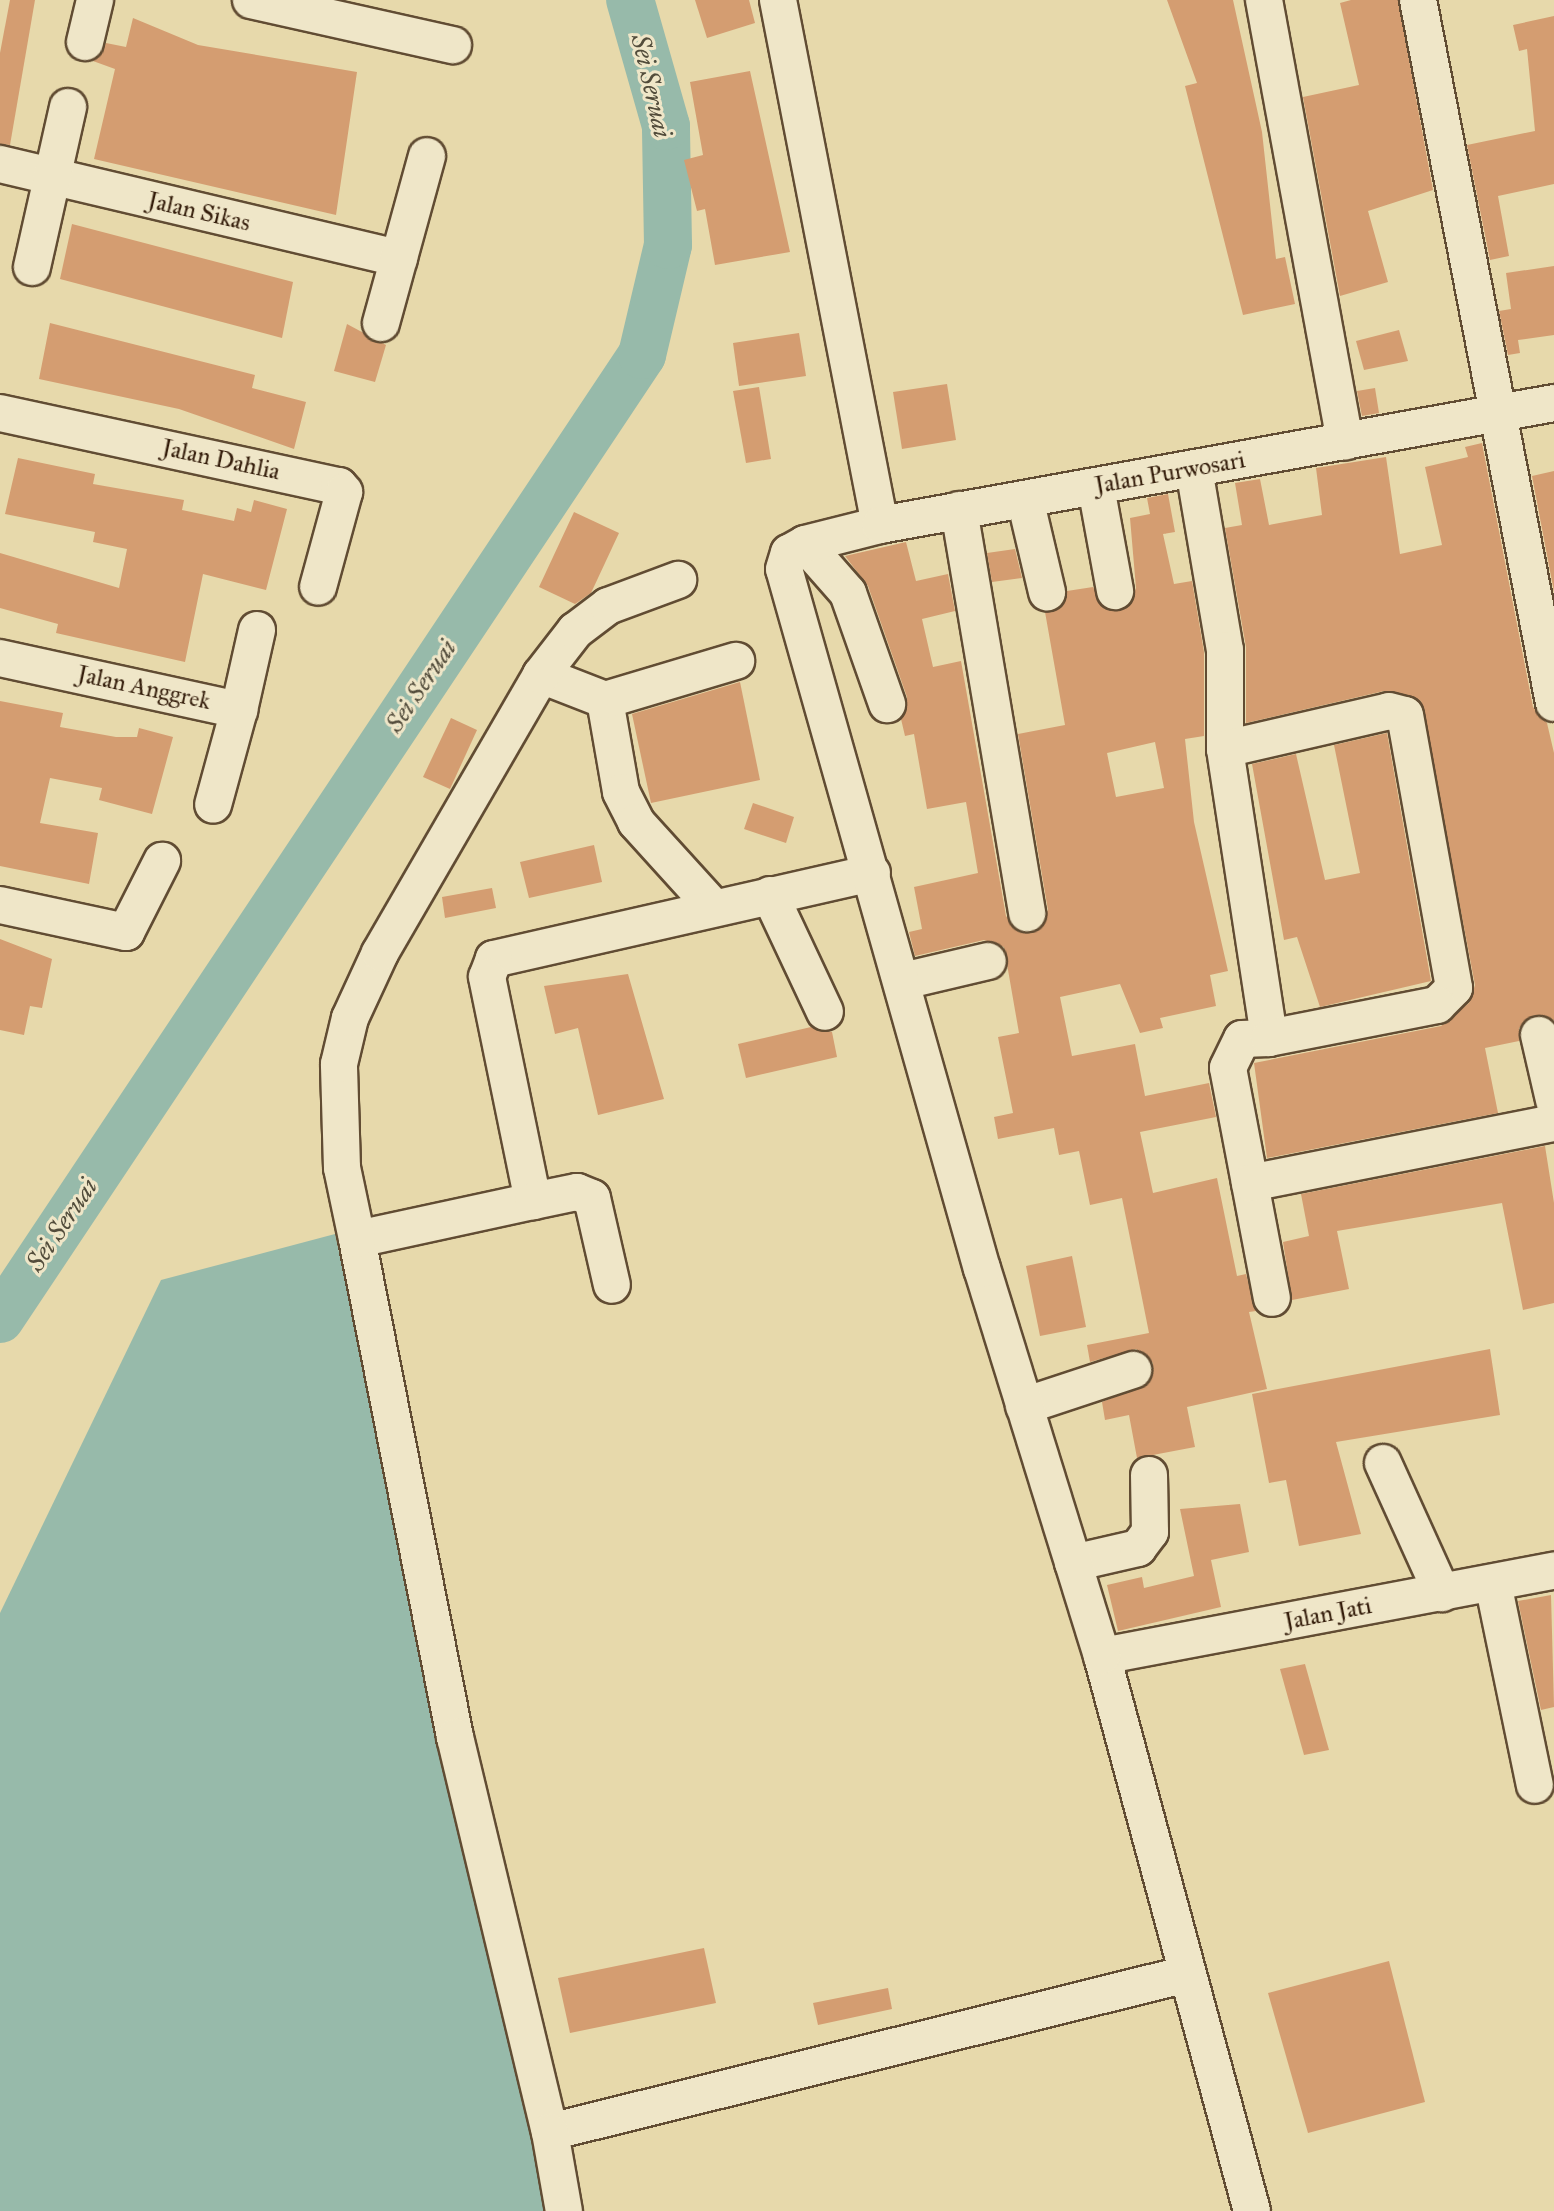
<!DOCTYPE html>
<html>
<head>
<meta charset="utf-8">
<style>
	body { margin:0 }
	#map { position:relative; width:1554px; height:2211px; overflow:hidden; background:#e7d9ab; font-family:"IM FELL Great Primer",serif }
	div>[style] { position:absolute }
	[style*='--x'] { left:calc(var(--x)*1px); top:calc(var(--y)*1px); width:calc(var(--w)*1px); rotate:calc(var(--a)*1deg) }
	.water>* { inset:0; background:#97baaa }
	.river>* { height:48px; margin:-24px; padding:0 24px; transform-origin:24px; border-radius:24px; background:#97baaa }
	.building>* { inset:0; background:#d49d71 }
	.roads { filter:drop-shadow(2px 0 #614c33) drop-shadow(-2px 0 #614c33) drop-shadow(0 2px #614c33) drop-shadow(0 -2px #614c33) }
	.minor>* { height:36px; margin:-18px; padding:0 18px; transform-origin:18px; border-radius:18px; background:#efe6c8 }
	span { translate:-50% -50%; white-space:nowrap; text-align:center; line-height:1.15; -webkit-text-stroke:6px #efe6c8; paint-order:stroke }
	.street-label { font-size:24px; color:#341d0b }
	.water-label { font-size:26px; color:#524c3b; font-style:italic }
</style>
</head>
<body>
<div id="map">
	<div class="water">
		<div style="clip-path:polygon(335px 1234px,551px 2211px,0 2211px,0 1613px,161px 1280px)"></div>
	</div>
	<div class="river">
		<div style="--x:0;--y:1319;--w:1158;--a:-56.34"></div>
		<div style="--x:642;--y:355;--w:113;--a:-76.7"></div>
		<div style="--x:668;--y:245;--w:119;--a:-91"></div>
		<div style="--x:666;--y:126;--w:131;--a:-105.9"></div>
	</div>
	<div class="building">
		<div style="clip-path:polygon(10px 0,35px 0,10px 145px,0 144px,0 53px)"></div>
		<div style="clip-path:polygon(695px 0,749px 0,755px 23px,707px 38px)"></div>
		<div style="clip-path:polygon(1167px 0,1233px 0,1262px 132px,1276px 259px,1285px 257px,1295px 304px,1243px 315px,1185px 86px,1197px 83px)"></div>
		<div style="clip-path:polygon(1351px 0,1398px 0,1433px 190px,1368px 211px,1388px 282px,1340px 296px,1303px 97px,1359px 85px,1340px 3px)"></div>
		<div style="clip-path:polygon(1554px 16px,1554px 184px,1498px 196px,1509px 256px,1490px 260px,1467px 145px,1535px 131px,1527px 49px,1519px 51px,1513px 25px)"></div>
		<div style="clip-path:polygon(133px 18px,198px 45px,357px 72px,336px 215px,94px 159px,115px 69px,93px 61px,106px 43px,126px 47px)"></div>
		<div style="clip-path:polygon(750px 71px,790px 252px,715px 265px,705px 209px,697px 211px,684px 160px,703px 155px,690px 82px)"></div>
		<div style="clip-path:polygon(72px 224px,293px 282px,282px 338px,60px 279px)"></div>
		<div style="clip-path:polygon(1554px 266px,1554px 335px,1518px 340px,1520px 353px,1508px 355px,1499px 311px,1511px 309px,1506px 273px)"></div>
		<div style="clip-path:polygon(50px 323px,255px 375px,252px 388px,306px 402px,294px 449px,179px 409px,39px 379px)"></div>
		<div style="clip-path:polygon(347px 324px,386px 345px,375px 382px,334px 371px)"></div>
		<div style="clip-path:polygon(1399px 330px,1408px 361px,1364px 370px,1356px 341px)"></div>
		<div style="clip-path:polygon(799px 333px,806px 376px,739px 386px,733px 343px)"></div>
		<div style="clip-path:polygon(947px 384px,956px 440px,902px 449px,893px 392px)"></div>
		<div style="clip-path:polygon(759px 387px,771px 459px,746px 463px,733px 391px)"></div>
		<div style="clip-path:polygon(1375px 388px,1379px 413px,1362px 416px,1357px 391px)"></div>
		<div style="clip-path:polygon(1482px 443px,1533px 707px,1547px 723px,1554px 753px,1554px 1020px,1534px 1015px,1519px 1028px,1519px 1041px,1485px 1048px,1498px 1113px,1267px 1158px,1254px 1063px,1441px 1026px,1469px 1003px,1475px 985px,1421px 701px,1384px 691px,1246px 723px,1246px 647px,1225px 528px,1242px 525px,1235px 483px,1260px 479px,1269px 525px,1322px 515px,1316px 468px,1386px 457px,1400px 554px,1442px 545px,1425px 467px,1468px 457px,1465px 447px)"></div>
		<div style="clip-path:polygon(18px 458px,95px 474px,93px 484px,184px 500px,182px 510px,234px 521px,237px 508px,251px 512px,254px 500px,287px 509px,266px 590px,203px 574px,185px 662px,56px 633px,58px 624px,0 608px,0 553px,119px 588px,127px 549px,93px 542px,95px 532px,5px 514px)"></div>
		<div style="clip-path:polygon(1554px 471px,1554px 592px,1532px 476px)"></div>
		<div style="clip-path:polygon(evenodd,1168px 494px,1175px 532px,1163px 534px,1174px 584px,1192px 581px,1204px 652px,1204px 736px,1185px 739px,1194px 822px,1228px 971px,1210px 975px,1216px 1006px,1160px 1018px,1163px 1028px,1140px 1033px,1120px 984px,1060px 997px,1072px 1056px,1135px 1044px,1145px 1096px,1209px 1083px,1216px 1117px,1140px 1132px,1153px 1193px,1217px 1178px,1237px 1276px,1246px 1274px,1256px 1311px,1249px 1312px,1267px 1389px,1187px 1407px,1195px 1447px,1137px 1458px,1129px 1415px,1105px 1420px,1102px 1402px,1148px 1384px,1153px 1363px,1136px 1349px,1090px 1362px,1087px 1345px,1149px 1333px,1122px 1198px,1090px 1205px,1079px 1151px,1059px 1155px,1054px 1128px,998px 1139px,994px 1117px,1013px 1113px,998px 1037px,1019px 1033px,1004px 947px,984px 940px,915px 956px,909px 932px,922px 929px,914px 887px,978px 873px,966px 802px,927px 809px,914px 734px,905px 736px,901px 719px,907px 697px,868px 586px,845px 556px,906px 542px,916px 581px,948px 574px,955px 611px,922px 619px,933px 667px,961px 661px,1006px 916px,1019px 932px,1031px 933px,1048px 910px,1018px 734px,1065px 725px,1045px 612px,1062px 607px,1067px 591px,1093px 587px,1107px 610px,1129px 606px,1136px 588px,1130px 518px,1150px 514px,1147px 498px,1168px 494px,1155px 742px,1164px 788px,1116px 797px,1107px 753px,1155px 742px)"></div>
		<div style="clip-path:polygon(574px 512px,619px 533px,591px 593px,575px 604px,539px 587px)"></div>
		<div style="clip-path:polygon(1015px 549px,1022px 578px,992px 582px,987px 553px)"></div>
		<div style="clip-path:polygon(740px 682px,760px 780px,651px 803px,632px 714px)"></div>
		<div style="clip-path:polygon(0 701px,63px 713px,60px 727px,116px 737px,137px 737px,139px 728px,173px 737px,152px 814px,99px 800px,102px 788px,50px 778px,40px 823px,98px 833px,89px 884px,0 866px)"></div>
		<div style="clip-path:polygon(451px 718px,477px 730px,450px 789px,423px 777px)"></div>
		<div style="clip-path:polygon(1387px 733px,1431px 981px,1320px 1007px,1297px 937px,1284px 940px,1252px 764px,1296px 754px,1325px 880px,1360px 873px,1334px 745px)"></div>
		<div style="clip-path:polygon(753px 803px,794px 817px,786px 843px,744px 829px)"></div>
		<div style="clip-path:polygon(594px 845px,602px 882px,529px 898px,520px 862px)"></div>
		<div style="clip-path:polygon(492px 888px,496px 908px,445px 918px,442px 897px)"></div>
		<div style="clip-path:polygon(0 939px,52px 959px,42px 1008px,30px 1006px,24px 1035px,0 1030px)"></div>
		<div style="clip-path:polygon(628px 974px,664px 1099px,598px 1115px,578px 1028px,555px 1034px,544px 986px)"></div>
		<div style="clip-path:polygon(811px 1027px,832px 1032px,837px 1057px,746px 1078px,738px 1044px)"></div>
		<div style="clip-path:polygon(1545px 1146px,1554px 1203px,1554px 1303px,1523px 1310px,1502px 1203px,1337px 1231px,1349px 1289px,1292px 1300px,1283px 1242px,1309px 1236px,1301px 1194px)"></div>
		<div style="clip-path:polygon(1072px 1256px,1086px 1327px,1040px 1336px,1026px 1266px)"></div>
		<div style="clip-path:polygon(1490px 1349px,1500px 1415px,1336px 1442px,1361px 1534px,1299px 1546px,1286px 1480px,1269px 1483px,1252px 1394px)"></div>
		<div style="clip-path:polygon(1240px 1504px,1249px 1552px,1211px 1560px,1221px 1607px,1118px 1631px,1107px 1585px,1142px 1577px,1144px 1588px,1194px 1576px,1180px 1509px)"></div>
		<div style="clip-path:polygon(1551px 1595px,1554px 1707px,1541px 1710px,1518px 1601px)"></div>
		<div style="clip-path:polygon(1305px 1664px,1329px 1750px,1304px 1755px,1280px 1669px)"></div>
		<div style="clip-path:polygon(704px 1948px,716px 2003px,570px 2033px,558px 1978px)"></div>
		<div style="clip-path:polygon(1389px 1961px,1425px 2102px,1308px 2133px,1268px 1993px)"></div>
		<div style="clip-path:polygon(888px 1988px,892px 2009px,818px 2025px,813px 2003px)"></div>
	</div>
	<div class="roads">
		<div class="minor">
			<div style="--x:251;--y:0;--w:207;--a:12.6"></div>
			<div style="--x:778;--y:0;--w:535;--a:79.01"></div>
			<div style="--x:1264;--y:0;--w:449;--a:79.6"></div>
			<div style="--x:1418;--y:0;--w:716;--a:79.05"></div>
			<div style="--x:85;--y:42;--w:43;--a:-76.6"></div>
			<div style="--x:0;--y:164;--w:410;--a:13.3"></div>
			<div style="--x:32;--y:267;--w:164;--a:-77.3"></div>
			<div style="--x:381;--y:323;--w:173;--a:-74.6"></div>
			<div style="--x:0;--y:413;--w:347;--a:12.2"></div>
			<div style="--x:339;--y:486;--w:8;--a:50"></div>
			<div style="--x:344;--y:492;--w:98;--a:105.3"></div>
			<div style="--x:1194;--y:469;--w:184;--a:80.3"></div>
			<div style="--x:1225;--y:650;--w:99;--a:90"></div>
			<div style="--x:1225;--y:749;--w:292;--a:81.3"></div>
			<div style="--x:1269;--y:1038;--w:27;--a:178"></div>
			<div style="--x:1242;--y:1039;--w:32;--a:116"></div>
			<div style="--x:1228;--y:1068;--w:234;--a:79.2"></div>
			<div style="--x:1096;--y:487;--w:106;--a:79.6"></div>
			<div style="--x:1025;--y:499;--w:96;--a:76.7"></div>
			<div style="--x:959;--y:510;--w:409;--a:80.4"></div>
			<div style="--x:805;--y:544;--w:65;--a:48.7"></div>
			<div style="--x:848;--y:593;--w:118;--a:70.6"></div>
			<div style="--x:0;--y:658;--w:245;--a:12.3"></div>
			<div style="--x:239;--y:710;--w:98;--a:105.3"></div>
			<div style="--x:541;--y:675;--w:69;--a:21.3"></div>
			<div style="--x:605;--y:700;--w:93;--a:80.1"></div>
			<div style="--x:621;--y:792;--w:34;--a:63"></div>
			<div style="--x:636;--y:822;--w:116;--a:47.8"></div>
			<div style="--x:605;--y:700;--w:137;--a:-16.6"></div>
			<div style="--x:239;--y:710;--w:82;--a:-77.3"></div>
			<div style="--x:1225;--y:749;--w:168;--a:-13"></div>
			<div style="--x:1389;--y:711;--w:16;--a:14"></div>
			<div style="--x:1405;--y:715;--w:277;--a:79.8"></div>
			<div style="--x:1454;--y:988;--w:24;--a:135"></div>
			<div style="--x:1437;--y:1005;--w:171;--a:168.9"></div>
			<div style="--x:872;--y:873;--w:388;--a:167.2"></div>
			<div style="--x:494;--y:959;--w:19;--a:111"></div>
			<div style="--x:487;--y:977;--w:229;--a:78.4"></div>
			<div style="--x:533;--y:1201;--w:180;--a:167.8"></div>
			<div style="--x:357;--y:1239;--w:508;--a:78.87"></div>
			<div style="--x:455;--y:1737;--w:406;--a:76.5"></div>
			<div style="--x:550;--y:2132;--w:656;--a:-13.93"></div>
			<div style="--x:770;--y:895;--w:129;--a:64.8"></div>
			<div style="--x:0;--y:905;--w:129;--a:12.1"></div>
			<div style="--x:126;--y:932;--w:80;--a:-63.1"></div>
			<div style="--x:903;--y:981;--w:87;--a:-13.2"></div>
			<div style="--x:1539;--y:1035;--w:67;--a:77"></div>
			<div style="--x:1250;--y:1183;--w:310;--a:-11.2"></div>
			<div style="--x:533;--y:1201;--w:45;--a:-11.6"></div>
			<div style="--x:577;--y:1192;--w:16;--a:22"></div>
			<div style="--x:592;--y:1198;--w:89;--a:77.1"></div>
			<div style="--x:357;--y:1239;--w:73;--a:-101.9"></div>
			<div style="--x:342;--y:1168;--w:104;--a:-91.7"></div>
			<div style="--x:339;--y:1064;--w:47;--a:-76.6"></div>
			<div style="--x:350;--y:1018;--w:72;--a:-65.2"></div>
			<div style="--x:380;--y:953;--w:321;--a:-59.9"></div>
			<div style="--x:541;--y:675;--w:56;--a:-52.3"></div>
			<div style="--x:575;--y:631;--w:41;--a:-37.1"></div>
			<div style="--x:608;--y:606;--w:75;--a:-20.4"></div>
			<div style="--x:1024;--y:1406;--w:115;--a:-18.3"></div>
			<div style="--x:1383;--y:1463;--w:143;--a:65.6"></div>
			<div style="--x:1073;--y:1563;--w:67;--a:-13"></div>
			<div style="--x:1138;--y:1548;--w:20;--a:-53"></div>
			<div style="--x:1150;--y:1532;--w:57;--a:-91"></div>
			<div style="--x:1493;--y:1583;--w:206;--a:78.3"></div>
			<div style="--x:1102;--y:1656;--w:460;--a:-10.7"></div>
			<div style="--x:550;--y:2132;--w:80;--a:80"></div>
			<div style="--x:1252;--y:2211;--w:575;--a:-105.12"></div>
			<div style="--x:1102;--y:1656;--w:405;--a:-107.2"></div>
			<div style="--x:982;--y:1269;--w:727;--a:-105.79"></div>
			<div style="--x:784;--y:569;--w:17;--a:-73"></div>
			<div style="--x:789;--y:553;--w:18;--a:-29"></div>
			<div style="--x:805;--y:544;--w:77;--a:-14.2"></div>
			<div style="--x:880;--y:525;--w:685;--a:-10.26"></div>
		</div>
	</div>
	<div class="street-label">
		<span style="left:199px;top:212px;rotate:13deg">Jalan Sikas</span>
		<span style="left:221px;top:460px;rotate:12deg">Jalan Dahlia</span>
		<span style="left:1170px;top:473px;rotate:-10deg">Jalan Purwosari</span>
		<span style="left:144px;top:688px;rotate:12deg">Jalan Anggrek</span>
		<span style="left:1328px;top:1614px;rotate:-11deg">Jalan Jati</span>
	</div>
	<div class="water-label">
		<span style="left:651px;top:86px;rotate:77deg">Sei Seruai</span>
		<span style="left:421px;top:686px;rotate:-56deg">Sei Seruai</span>
		<span style="left:62px;top:1225px;rotate:-56deg">Sei Seruai</span>
	</div>
</div>
</body>
</html>
